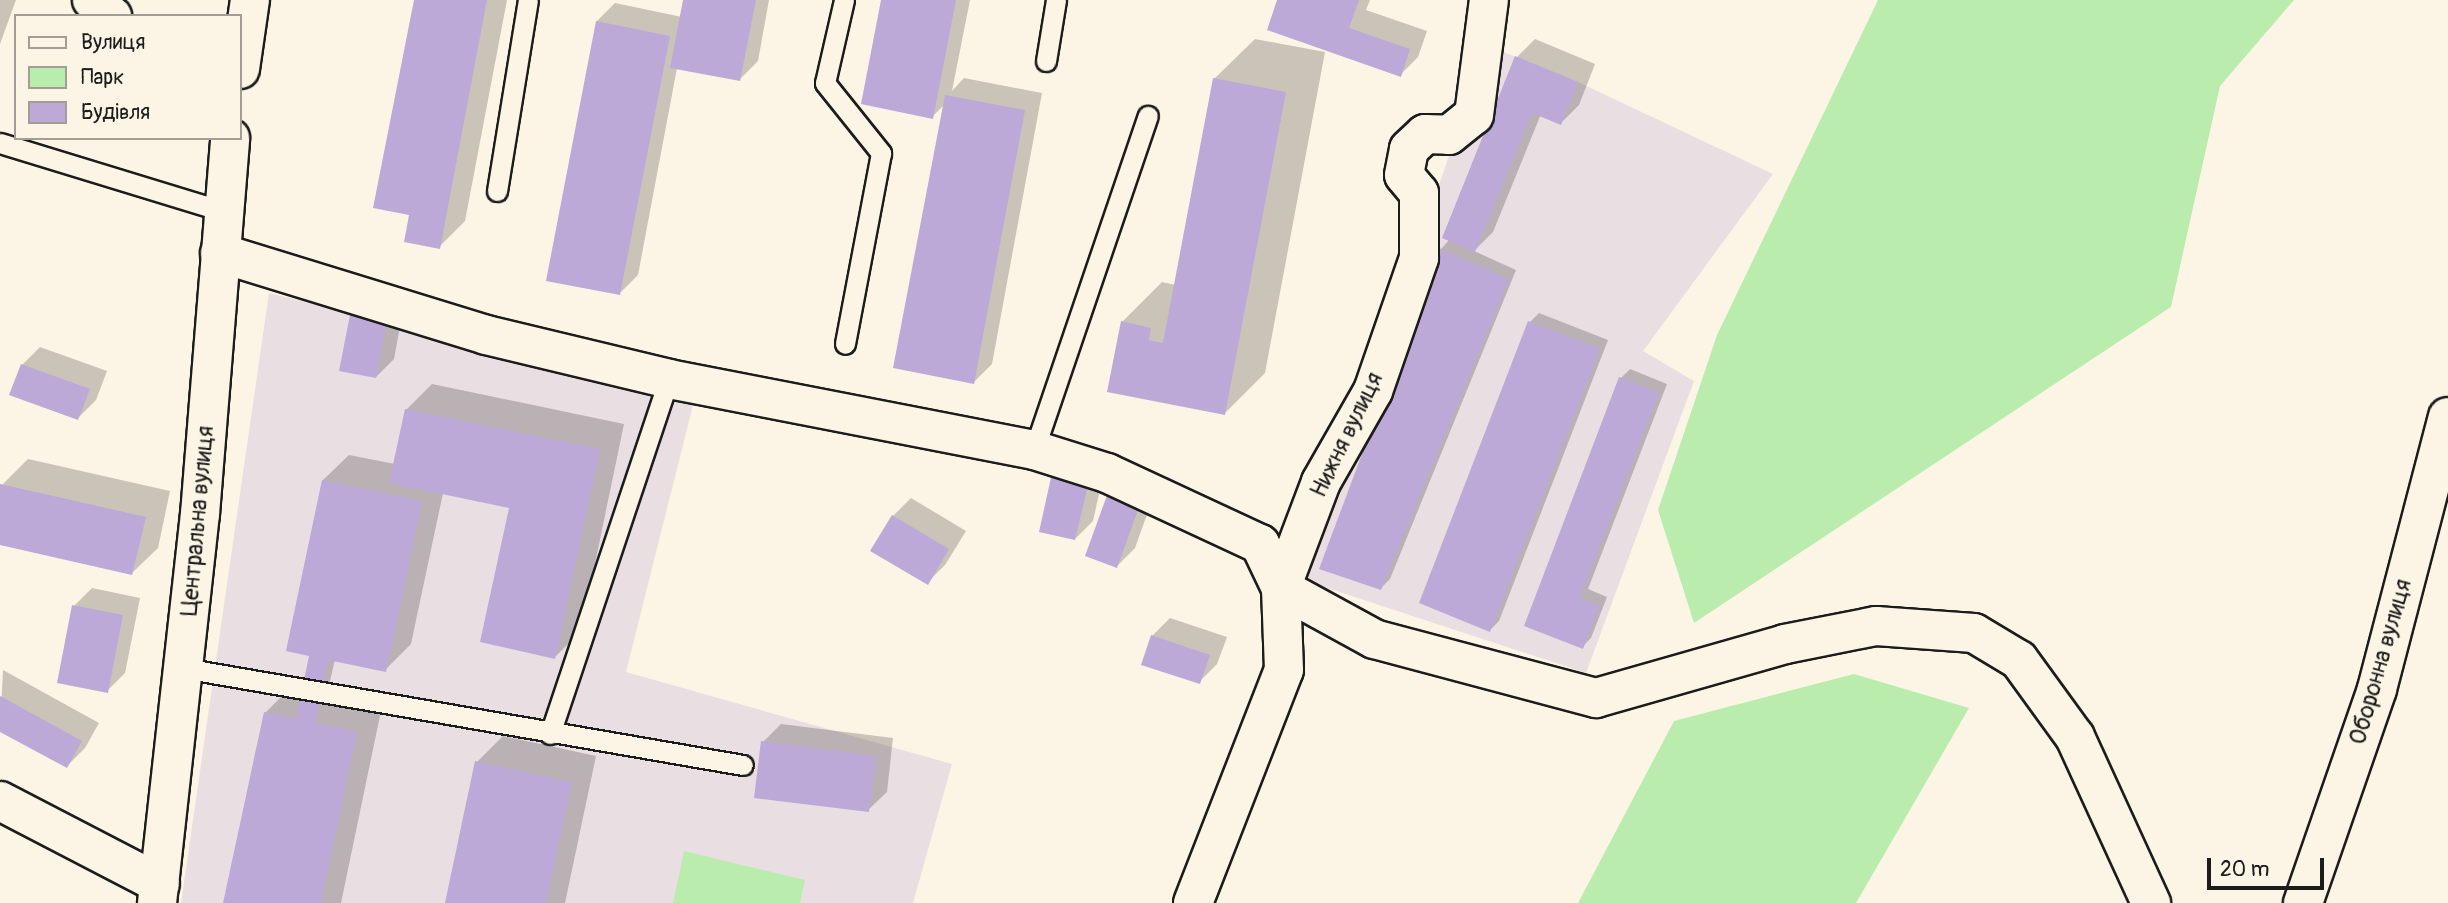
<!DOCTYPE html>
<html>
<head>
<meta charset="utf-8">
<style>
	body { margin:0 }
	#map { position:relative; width:2448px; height:903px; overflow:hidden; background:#fcf5e5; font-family:Pangolin,sans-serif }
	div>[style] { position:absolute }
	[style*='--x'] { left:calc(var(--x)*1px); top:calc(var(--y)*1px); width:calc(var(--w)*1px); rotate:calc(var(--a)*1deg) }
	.built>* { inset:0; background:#e9dee1 }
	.green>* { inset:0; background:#baedad }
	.shadow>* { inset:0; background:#0003 }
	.building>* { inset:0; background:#bca9d8 }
	.roads { filter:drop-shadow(2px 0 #1c1c1c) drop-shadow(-2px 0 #1c1c1c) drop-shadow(0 2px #1c1c1c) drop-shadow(0 -2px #1c1c1c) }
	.lane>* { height:19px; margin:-9.5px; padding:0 9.5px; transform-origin:9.5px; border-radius:9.5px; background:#fcf5e5 }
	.street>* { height:38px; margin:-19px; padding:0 19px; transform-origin:19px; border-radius:19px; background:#fcf5e5 }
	span { translate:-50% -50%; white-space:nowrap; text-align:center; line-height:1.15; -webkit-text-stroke:5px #fcf5e5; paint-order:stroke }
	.street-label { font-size:23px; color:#1c1c1c }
	.legend { position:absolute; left:14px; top:14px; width:228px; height:126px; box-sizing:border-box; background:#fcf5e5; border:2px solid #a29e95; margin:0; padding:9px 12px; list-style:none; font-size:21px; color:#1c1c1c }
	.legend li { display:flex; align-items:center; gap:14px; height:35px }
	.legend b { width:35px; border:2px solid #a29e95 }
	.scale { position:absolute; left:2207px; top:858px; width:117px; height:32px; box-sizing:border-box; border:4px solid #1c1c1c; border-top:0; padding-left:9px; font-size:21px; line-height:24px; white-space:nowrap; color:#1c1c1c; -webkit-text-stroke:5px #fcf5e5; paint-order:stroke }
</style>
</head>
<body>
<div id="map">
	<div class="built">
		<div style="clip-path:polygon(1486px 45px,1578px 82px,1773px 174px,1643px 351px,1694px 381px,1586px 673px,1297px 578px,1424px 230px)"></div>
		<div style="clip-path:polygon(269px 293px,695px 397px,626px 672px,952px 764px,913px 903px,181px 903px)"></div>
	</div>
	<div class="green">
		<div style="clip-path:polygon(1878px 0,2294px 0,2220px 86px,2171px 307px,1694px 623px,1658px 510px,1717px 335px)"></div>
		<div style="clip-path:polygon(1854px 674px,1969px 708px,1856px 903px,1578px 903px,1674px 721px)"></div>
		<div style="clip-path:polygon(684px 851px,805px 880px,800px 903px,673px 903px)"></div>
	</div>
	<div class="shadow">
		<div style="clip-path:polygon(0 0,16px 0,0 44px)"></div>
		<div style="clip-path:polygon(415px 0,507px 0,465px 221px,439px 247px,411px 214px)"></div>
		<div style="clip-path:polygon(685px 0,769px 0,758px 61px,740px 79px,677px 68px,638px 275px,620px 293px,597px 21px,615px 3px,682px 17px)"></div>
		<div style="clip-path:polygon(883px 0,970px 0,952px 91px,964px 78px,1042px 93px,992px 364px,974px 382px,945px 104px,932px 117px)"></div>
		<div style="clip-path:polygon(1279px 0,1370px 0,1366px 10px,1427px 31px,1418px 57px,1400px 75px)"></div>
		<div style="clip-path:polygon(1255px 39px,1325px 52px,1265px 373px,1225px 413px,1122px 322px,1162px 282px,1176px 285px,1214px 79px)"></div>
		<div style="clip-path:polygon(1535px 39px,1595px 64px,1579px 105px,1561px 123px,1541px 114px,1493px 232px,1474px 251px,1516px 270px,1390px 579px,1381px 588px,1441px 249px,1450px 239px,1517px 57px)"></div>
		<div style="clip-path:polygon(369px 298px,404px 305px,394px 359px,376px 377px,351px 316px)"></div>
		<div style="clip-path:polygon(1539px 313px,1608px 340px,1499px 621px,1490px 630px,1530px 322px)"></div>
		<div style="clip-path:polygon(40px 347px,107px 371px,96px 400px,78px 418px,22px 365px)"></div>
		<div style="clip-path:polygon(1630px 369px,1667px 384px,1588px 589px,1607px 597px,1591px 638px,1582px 647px,1526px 625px,1621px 378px)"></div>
		<div style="clip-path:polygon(432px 384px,624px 424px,581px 631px,555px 657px,511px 506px,443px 493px,411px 644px,385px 670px,335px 659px,327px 695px,382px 706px,341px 903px,225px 903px,265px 713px,291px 687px,304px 690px,311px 657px,323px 480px,349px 455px,395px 464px,406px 410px)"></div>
		<div style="clip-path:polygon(1072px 455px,1106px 463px,1093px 521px,1075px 539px)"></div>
		<div style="clip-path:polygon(28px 459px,170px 491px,158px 548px,132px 573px,0 543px,2px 485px)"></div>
		<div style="clip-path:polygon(1129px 470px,1159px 481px,1135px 548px,1117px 566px)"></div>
		<div style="clip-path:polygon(911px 498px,966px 531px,945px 565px,927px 583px,893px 516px)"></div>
		<div style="clip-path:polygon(92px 588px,140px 598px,125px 673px,107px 691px,74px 606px)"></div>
		<div style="clip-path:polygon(1170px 618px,1227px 637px,1217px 664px,1199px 682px,1152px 636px)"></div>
		<div style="clip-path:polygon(3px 670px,99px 723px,85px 748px,67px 766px,0 730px)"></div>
		<div style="clip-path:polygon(781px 724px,893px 738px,887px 792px,868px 810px,763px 742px)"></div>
		<div style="clip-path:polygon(503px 736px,596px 756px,565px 903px,447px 903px,477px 762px)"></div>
	</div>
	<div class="building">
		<div style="clip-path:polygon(414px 0,487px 0,440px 249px,404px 242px,409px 215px,373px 208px)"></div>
		<div style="clip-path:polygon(683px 0,756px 0,740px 81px,670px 68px)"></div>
		<div style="clip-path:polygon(881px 0,956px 0,933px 119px,861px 104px)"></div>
		<div style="clip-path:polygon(1277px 0,1359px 0,1349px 28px,1410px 49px,1401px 77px,1267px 30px)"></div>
		<div style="clip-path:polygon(596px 21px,670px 36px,620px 295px,546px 281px)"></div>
		<div style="clip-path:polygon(1515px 56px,1578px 82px,1561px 125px,1532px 113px,1475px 252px,1442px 238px)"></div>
		<div style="clip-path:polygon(1213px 78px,1286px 92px,1225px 415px,1107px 392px,1121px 321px,1151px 328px,1149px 340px,1163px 343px)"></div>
		<div style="clip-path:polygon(945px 95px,1025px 110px,974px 384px,893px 368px)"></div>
		<div style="clip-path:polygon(1439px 248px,1509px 279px,1381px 590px,1319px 569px)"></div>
		<div style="clip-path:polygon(350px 315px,387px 323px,376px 378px,339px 371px)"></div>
		<div style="clip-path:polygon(1528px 321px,1600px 349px,1490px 632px,1419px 603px)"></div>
		<div style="clip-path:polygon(21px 364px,90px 389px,78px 420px,9px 395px)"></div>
		<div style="clip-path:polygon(1619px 377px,1659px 393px,1580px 598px,1600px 606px,1583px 649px,1524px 626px)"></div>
		<div style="clip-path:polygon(405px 409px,600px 449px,555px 659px,480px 642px,509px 508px,389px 483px)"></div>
		<div style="clip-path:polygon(1052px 473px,1089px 481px,1075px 540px,1039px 532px)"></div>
		<div style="clip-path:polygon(322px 480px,422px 501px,386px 672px,328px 660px,315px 723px,357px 732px,321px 903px,223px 903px,264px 712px,296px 719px,309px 656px,286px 651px)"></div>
		<div style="clip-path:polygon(0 484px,146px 517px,132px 575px,0 545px)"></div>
		<div style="clip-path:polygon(1110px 487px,1142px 499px,1117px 568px,1085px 556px)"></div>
		<div style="clip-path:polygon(892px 515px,949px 549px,928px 585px,870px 551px)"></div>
		<div style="clip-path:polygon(72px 605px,123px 615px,108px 693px,57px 683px)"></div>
		<div style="clip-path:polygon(1151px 635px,1210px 655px,1200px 684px,1141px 665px)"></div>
		<div style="clip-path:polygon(0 696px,82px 741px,67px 768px,0 732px)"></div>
		<div style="clip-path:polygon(761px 741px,876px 756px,869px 812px,754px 798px)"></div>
		<div style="clip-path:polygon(475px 761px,572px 782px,546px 903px,445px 903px)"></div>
	</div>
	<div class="roads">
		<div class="lane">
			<div style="--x:844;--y:0;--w:85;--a:102.9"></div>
			<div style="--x:825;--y:83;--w:90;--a:51.3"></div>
			<div style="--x:881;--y:153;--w:194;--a:100.7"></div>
			<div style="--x:1046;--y:61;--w:62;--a:-80.7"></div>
			<div style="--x:0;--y:143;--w:232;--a:17"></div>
			<div style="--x:497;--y:191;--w:193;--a:-80.8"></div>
			<div style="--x:1034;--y:450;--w:353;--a:-71.2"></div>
			<div style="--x:183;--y:668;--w:568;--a:9.83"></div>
			<div style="--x:550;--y:734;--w:374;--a:-71.5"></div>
		</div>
		<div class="street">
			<div style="--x:92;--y:0;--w:26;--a:39"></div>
			<div style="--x:240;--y:69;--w:70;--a:-81.8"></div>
			<div style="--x:220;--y:253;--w:278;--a:17.1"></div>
			<div style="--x:486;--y:335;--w:188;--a:13.5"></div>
			<div style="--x:669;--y:379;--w:372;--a:11"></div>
			<div style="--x:1034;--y:450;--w:77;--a:17.5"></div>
			<div style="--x:1107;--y:473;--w:169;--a:24.9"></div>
			<div style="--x:1260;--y:544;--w:49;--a:64.5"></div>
			<div style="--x:1281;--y:588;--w:106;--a:28.7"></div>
			<div style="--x:1374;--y:639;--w:230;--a:14.9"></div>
			<div style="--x:1596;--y:698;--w:197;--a:-15.9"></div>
			<div style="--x:1785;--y:644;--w:93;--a:-11.2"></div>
			<div style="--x:1876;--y:626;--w:98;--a:4.1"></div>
			<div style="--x:1974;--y:633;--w:52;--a:31"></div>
			<div style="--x:2019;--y:660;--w:95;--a:54"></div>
			<div style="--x:2075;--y:737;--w:183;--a:65.4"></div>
			<div style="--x:0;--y:801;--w:180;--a:27.4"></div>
			<div style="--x:157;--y:903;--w:391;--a:-83.7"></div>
			<div style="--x:200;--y:514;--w:377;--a:-85.4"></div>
			<div style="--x:1193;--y:903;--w:250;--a:-68.7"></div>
			<div style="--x:1284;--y:670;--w:82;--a:-92.1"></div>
			<div style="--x:1281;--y:588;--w:113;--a:-69.3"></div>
			<div style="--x:1321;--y:482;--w:105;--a:-60.3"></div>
			<div style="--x:1373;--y:391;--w:141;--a:-70.9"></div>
			<div style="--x:1419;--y:258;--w:65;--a:-90"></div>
			<div style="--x:1419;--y:193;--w:23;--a:-130"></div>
			<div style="--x:1404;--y:175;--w:26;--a:-79"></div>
			<div style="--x:1409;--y:149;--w:22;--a:-43"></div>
			<div style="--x:1425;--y:134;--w:24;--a:2"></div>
			<div style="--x:1449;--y:135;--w:32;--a:-39"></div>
			<div style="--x:1474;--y:115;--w:116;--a:-82.6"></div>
			<div style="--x:2303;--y:903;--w:226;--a:-70.9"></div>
			<div style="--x:2377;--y:689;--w:281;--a:-75.4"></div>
		</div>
	</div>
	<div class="street-label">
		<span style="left:1347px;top:435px;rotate:-64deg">Нижня вулиця</span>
		<span style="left:198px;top:521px;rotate:-85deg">Центральна вулиця</span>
		<span style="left:2381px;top:662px;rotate:-74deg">Оборонна вулиця</span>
	</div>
	<ul class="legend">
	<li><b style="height:9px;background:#fcf5e5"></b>Вулиця</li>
	<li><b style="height:19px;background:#baedad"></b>Парк</li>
	<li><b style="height:19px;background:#bca9d8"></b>Будівля</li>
	</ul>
	<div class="scale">20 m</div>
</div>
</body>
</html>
